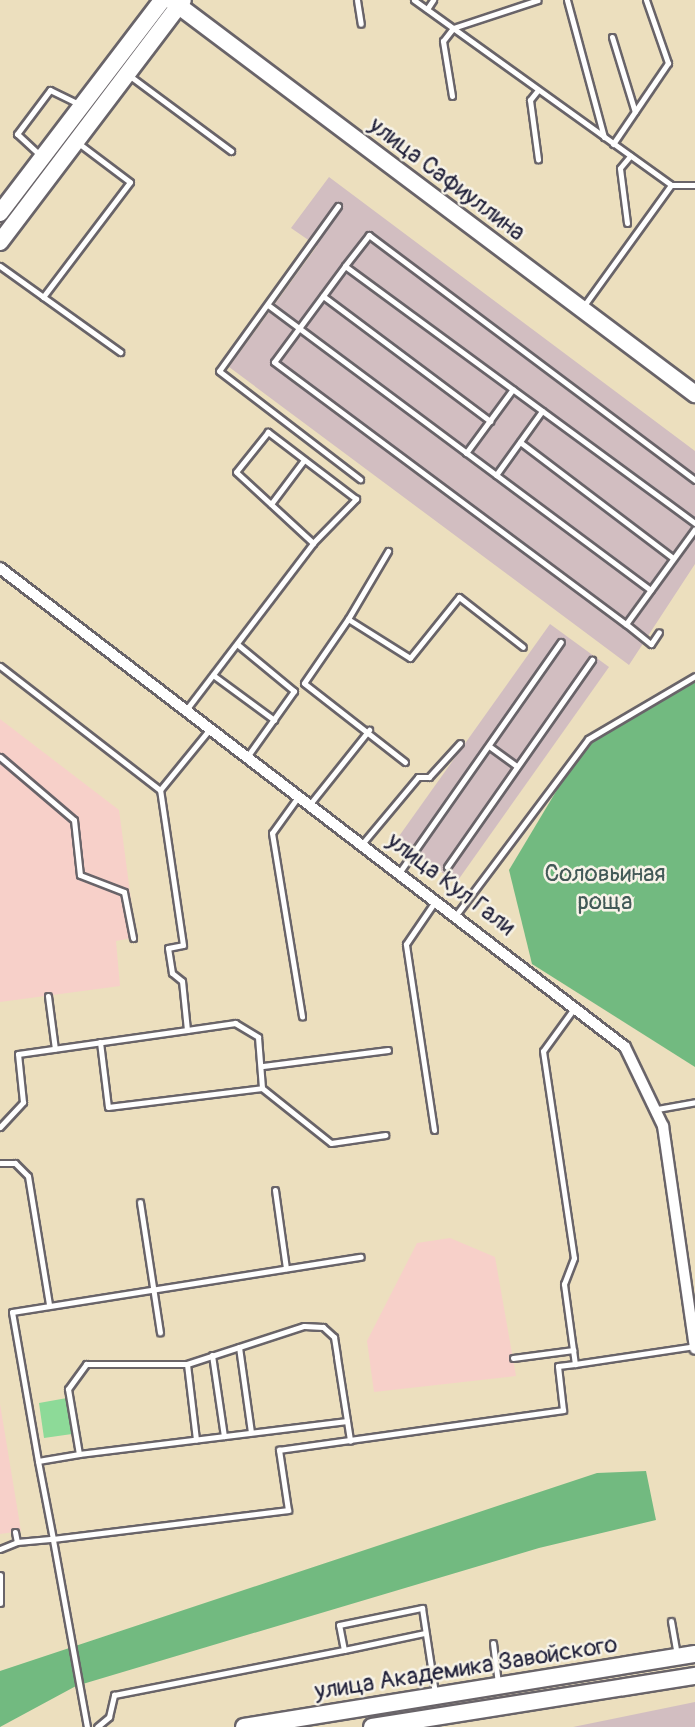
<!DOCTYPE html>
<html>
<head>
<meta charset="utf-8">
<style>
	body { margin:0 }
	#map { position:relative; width:695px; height:1727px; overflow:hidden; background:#ecdfbe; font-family:Pangolin,sans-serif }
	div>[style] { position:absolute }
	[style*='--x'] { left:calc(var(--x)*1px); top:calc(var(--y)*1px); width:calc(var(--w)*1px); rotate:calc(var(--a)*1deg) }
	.built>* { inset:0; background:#f7d0c9 }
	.industrial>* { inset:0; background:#d2bec1 }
	.green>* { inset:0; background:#8dda98 }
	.forest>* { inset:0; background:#72ba80 }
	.roads { filter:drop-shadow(2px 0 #696469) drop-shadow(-2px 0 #696469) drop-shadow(0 2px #696469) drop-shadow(0 -2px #696469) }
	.lane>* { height:5px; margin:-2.5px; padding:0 2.5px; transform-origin:2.5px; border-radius:2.5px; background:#fff }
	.street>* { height:10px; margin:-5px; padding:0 5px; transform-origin:5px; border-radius:5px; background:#fff }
	.secondary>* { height:16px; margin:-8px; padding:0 8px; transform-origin:8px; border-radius:8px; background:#fff }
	span { translate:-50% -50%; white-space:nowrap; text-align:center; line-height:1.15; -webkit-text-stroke:5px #f7f3e8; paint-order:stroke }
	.street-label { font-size:24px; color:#22223b }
	.park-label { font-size:24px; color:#425957 }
</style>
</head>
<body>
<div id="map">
	<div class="built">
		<div style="clip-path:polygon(0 719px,119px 810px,136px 937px,116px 941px,120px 986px,0 1002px)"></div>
		<div style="clip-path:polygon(450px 1238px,495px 1257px,516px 1376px,374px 1392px,367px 1341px,417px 1243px)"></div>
		<div style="clip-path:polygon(0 1404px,21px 1531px,0 1534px)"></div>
	</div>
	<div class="industrial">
		<div style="clip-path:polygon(329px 177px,695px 451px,695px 564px,629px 665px,229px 367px,317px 246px,291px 228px)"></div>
		<div style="clip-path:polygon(550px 624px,609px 667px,456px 883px,397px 839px)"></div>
		<div style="clip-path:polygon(695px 1702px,695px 1727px,573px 1727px)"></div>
	</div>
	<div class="green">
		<div style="clip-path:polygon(67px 1398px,72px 1434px,44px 1438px,39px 1403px)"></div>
	</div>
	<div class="forest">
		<div style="clip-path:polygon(695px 678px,695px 1067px,532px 964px,509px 870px,588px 738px)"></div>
		<div style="clip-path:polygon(646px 1471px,656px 1520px,539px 1548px,76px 1686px,0 1727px,0 1671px,597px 1473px)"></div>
	</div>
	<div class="roads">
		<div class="lane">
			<div style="--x:357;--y:0;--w:24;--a:81"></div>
			<div style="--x:414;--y:0;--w:317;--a:35.7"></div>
			<div style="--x:671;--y:185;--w:150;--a:125.8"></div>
			<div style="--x:567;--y:0;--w:142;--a:74.9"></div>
			<div style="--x:427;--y:9;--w:11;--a:-56"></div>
			<div style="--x:612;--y:37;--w:78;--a:73"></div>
			<div style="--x:130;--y:76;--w:126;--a:36.6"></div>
			<div style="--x:538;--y:90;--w:13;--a:129"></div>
			<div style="--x:530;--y:100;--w:60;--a:82.3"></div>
			<div style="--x:452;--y:96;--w:56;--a:-99.3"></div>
			<div style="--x:443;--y:41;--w:16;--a:-52"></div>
			<div style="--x:453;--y:28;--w:89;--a:-18.2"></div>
			<div style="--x:613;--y:144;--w:98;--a:-55.8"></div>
			<div style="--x:668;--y:63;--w:67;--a:-109.2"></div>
			<div style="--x:42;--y:157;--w:34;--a:-137"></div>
			<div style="--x:17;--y:134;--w:55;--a:-53.1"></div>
			<div style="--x:50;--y:90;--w:32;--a:26"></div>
			<div style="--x:671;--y:185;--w:24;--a:0"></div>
			<div style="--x:338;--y:206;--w:203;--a:125.8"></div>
			<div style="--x:219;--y:371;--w:178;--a:37.5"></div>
			<div style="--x:627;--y:223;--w:55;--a:-97.3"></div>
			<div style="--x:620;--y:168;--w:16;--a:-50"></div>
			<div style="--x:0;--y:266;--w:148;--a:35.6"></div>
			<div style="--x:345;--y:266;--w:119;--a:126.5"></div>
			<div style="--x:274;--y:362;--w:439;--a:36.7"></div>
			<div style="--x:626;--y:624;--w:117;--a:-54"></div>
			<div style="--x:323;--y:296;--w:209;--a:36.8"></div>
			<div style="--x:43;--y:297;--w:144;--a:-52.9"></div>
			<div style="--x:130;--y:182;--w:66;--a:-143"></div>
			<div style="--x:268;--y:305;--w:477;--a:36.7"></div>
			<div style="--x:520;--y:442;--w:192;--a:37.2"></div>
			<div style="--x:466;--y:453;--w:79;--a:-53.7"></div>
			<div style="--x:496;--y:475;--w:79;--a:-54.3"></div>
			<div style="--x:695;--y:480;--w:408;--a:-143.1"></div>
			<div style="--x:369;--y:235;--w:39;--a:128"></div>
			<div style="--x:345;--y:266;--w:434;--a:36.3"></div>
			<div style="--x:271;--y:504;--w:55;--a:-53.1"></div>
			<div style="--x:348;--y:619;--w:79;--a:-59.5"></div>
			<div style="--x:626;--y:624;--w:32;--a:39"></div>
			<div style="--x:651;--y:644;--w:14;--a:-56"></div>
			<div style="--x:237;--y:644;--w:74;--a:39.5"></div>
			<div style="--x:294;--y:691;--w:81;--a:125.5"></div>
			<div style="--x:0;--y:666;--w:202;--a:37.8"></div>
			<div style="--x:160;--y:790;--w:77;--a:-50.8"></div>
			<div style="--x:213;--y:675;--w:76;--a:36.4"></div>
			<div style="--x:186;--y:710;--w:210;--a:-52.7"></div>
			<div style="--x:313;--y:543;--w:62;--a:-45.7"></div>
			<div style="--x:356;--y:499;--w:111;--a:-142.7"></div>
			<div style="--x:268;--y:432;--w:51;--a:128.7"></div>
			<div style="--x:236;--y:472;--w:105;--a:42.7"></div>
			<div style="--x:489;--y:746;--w:34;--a:36"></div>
			<div style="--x:0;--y:757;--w:97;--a:40.4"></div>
			<div style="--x:74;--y:820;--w:55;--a:83.8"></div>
			<div style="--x:80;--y:875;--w:47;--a:21.1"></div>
			<div style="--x:124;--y:892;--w:47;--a:78.9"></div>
			<div style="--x:405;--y:762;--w:128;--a:-142"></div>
			<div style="--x:304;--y:683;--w:78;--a:-55.5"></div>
			<div style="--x:348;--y:619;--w:73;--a:32.2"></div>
			<div style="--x:410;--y:658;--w:78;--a:-51.2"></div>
			<div style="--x:459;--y:597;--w:81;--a:38"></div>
			<div style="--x:298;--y:797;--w:44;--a:125.8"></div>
			<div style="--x:272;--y:833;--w:186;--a:80.7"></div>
			<div style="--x:310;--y:804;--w:95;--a:-51.4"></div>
			<div style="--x:362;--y:844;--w:87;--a:-50.1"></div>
			<div style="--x:418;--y:777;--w:11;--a:0"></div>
			<div style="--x:429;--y:777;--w:46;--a:-47.6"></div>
			<div style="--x:447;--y:867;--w:253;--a:-55"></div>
			<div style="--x:399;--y:873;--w:282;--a:-55"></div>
			<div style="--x:456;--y:915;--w:220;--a:-53.1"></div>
			<div style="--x:588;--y:739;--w:124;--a:-30.5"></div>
			<div style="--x:48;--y:996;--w:53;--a:82.5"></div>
			<div style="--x:575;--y:1007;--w:54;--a:126"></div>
			<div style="--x:543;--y:1051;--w:209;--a:81.5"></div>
			<div style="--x:574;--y:1258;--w:28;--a:111"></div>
			<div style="--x:564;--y:1284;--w:81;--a:82.2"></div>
			<div style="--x:575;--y:1364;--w:121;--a:-8.5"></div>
			<div style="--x:187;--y:1030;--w:49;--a:-8.3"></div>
			<div style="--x:235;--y:1023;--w:27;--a:31"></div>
			<div style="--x:258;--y:1037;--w:51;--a:85.5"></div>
			<div style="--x:100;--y:1042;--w:65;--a:83"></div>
			<div style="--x:108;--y:1107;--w:155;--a:-7"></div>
			<div style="--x:262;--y:1088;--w:88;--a:38.6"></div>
			<div style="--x:331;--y:1143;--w:55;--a:-8.4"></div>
			<div style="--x:263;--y:1066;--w:126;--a:-7.3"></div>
			<div style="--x:657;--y:1109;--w:39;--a:-10"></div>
			<div style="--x:0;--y:1127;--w:34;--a:-47"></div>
			<div style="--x:23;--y:1102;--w:48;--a:-95.9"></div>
			<div style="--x:18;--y:1054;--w:171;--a:-8.1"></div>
			<div style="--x:187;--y:1030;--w:49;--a:-95.8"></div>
			<div style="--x:182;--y:981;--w:13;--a:-141"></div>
			<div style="--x:172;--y:973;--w:25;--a:-99"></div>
			<div style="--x:168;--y:948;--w:15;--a:-11"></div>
			<div style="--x:183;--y:945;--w:157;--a:-98.4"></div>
			<div style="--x:434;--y:1130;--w:188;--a:-98.6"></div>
			<div style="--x:406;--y:944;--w:53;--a:-55.7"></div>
			<div style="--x:0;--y:1163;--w:15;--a:0"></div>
			<div style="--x:15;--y:1163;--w:18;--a:45"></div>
			<div style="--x:28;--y:1176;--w:130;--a:80.7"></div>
			<div style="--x:275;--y:1190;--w:79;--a:82"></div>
			<div style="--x:140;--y:1202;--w:132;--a:81.3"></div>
			<div style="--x:239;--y:1347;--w:86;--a:82"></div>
			<div style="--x:212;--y:1355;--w:82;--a:81.6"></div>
			<div style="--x:513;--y:1358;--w:61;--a:-7.6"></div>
			<div style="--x:187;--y:1364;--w:76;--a:83.2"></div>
			<div style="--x:347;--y:1421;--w:270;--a:173"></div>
			<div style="--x:79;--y:1454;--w:66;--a:-99.6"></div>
			<div style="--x:68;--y:1389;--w:31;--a:-54"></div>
			<div style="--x:86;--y:1364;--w:101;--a:0"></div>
			<div style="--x:187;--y:1364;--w:123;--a:-18"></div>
			<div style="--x:304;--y:1326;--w:19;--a:3"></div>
			<div style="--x:323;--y:1327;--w:15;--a:42"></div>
			<div style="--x:334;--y:1337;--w:20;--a:81"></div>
			<div style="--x:337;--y:1357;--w:65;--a:81.1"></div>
			<div style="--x:347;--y:1421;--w:20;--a:81"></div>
			<div style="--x:38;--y:1461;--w:151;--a:-99.9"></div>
			<div style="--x:12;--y:1312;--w:353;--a:-9"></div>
			<div style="--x:15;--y:1532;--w:10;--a:79"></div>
			<div style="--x:17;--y:1542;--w:36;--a:-5"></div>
			<div style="--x:53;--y:1539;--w:79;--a:-100.9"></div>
			<div style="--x:38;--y:1461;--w:42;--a:-9.7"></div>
			<div style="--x:0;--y:1549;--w:18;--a:-22"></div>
			<div style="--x:0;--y:1575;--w:28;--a:90"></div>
			<div style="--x:671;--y:1621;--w:34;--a:80"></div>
			<div style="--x:493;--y:1643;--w:40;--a:82.9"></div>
			<div style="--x:344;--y:1650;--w:83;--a:-11.9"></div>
			<div style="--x:87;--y:1727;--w:191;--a:-100.3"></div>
			<div style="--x:53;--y:1539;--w:237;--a:-7"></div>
			<div style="--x:288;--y:1510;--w:61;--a:-98.5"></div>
			<div style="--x:279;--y:1450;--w:287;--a:-8"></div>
			<div style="--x:563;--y:1410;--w:44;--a:-96.5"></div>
			<div style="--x:558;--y:1366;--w:17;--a:-7"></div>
			<div style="--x:97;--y:1727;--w:16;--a:-40"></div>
			<div style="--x:109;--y:1717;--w:23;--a:-77"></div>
			<div style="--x:114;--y:1695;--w:234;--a:-11.1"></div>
			<div style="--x:344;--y:1650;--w:25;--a:-101"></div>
			<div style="--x:339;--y:1625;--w:85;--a:-11.6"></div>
			<div style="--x:422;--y:1608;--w:86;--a:81.3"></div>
		</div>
		<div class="street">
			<div style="--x:0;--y:568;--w:787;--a:37.47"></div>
			<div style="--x:625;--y:1047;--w:88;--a:64.3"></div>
			<div style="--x:663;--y:1126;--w:225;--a:81.8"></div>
		</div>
		<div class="secondary">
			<div style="--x:171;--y:0;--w:656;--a:36.94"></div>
			<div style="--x:0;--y:213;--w:268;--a:-52.7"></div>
			<div style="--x:0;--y:242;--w:303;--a:-52.9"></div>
			<div style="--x:244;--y:1727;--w:457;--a:-9.2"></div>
			<div style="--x:372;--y:1727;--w:327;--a:-9"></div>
		</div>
	</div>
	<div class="street-label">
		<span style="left:447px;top:179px;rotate:37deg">улица Сафиуллина</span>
		<span style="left:451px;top:884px;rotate:37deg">улица Кул Гали</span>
		<span style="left:466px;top:1668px;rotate:-9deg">улица Академика Завойского</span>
	</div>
	<div class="park-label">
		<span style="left:605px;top:888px">Соловьиная<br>роща</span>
	</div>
</div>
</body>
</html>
